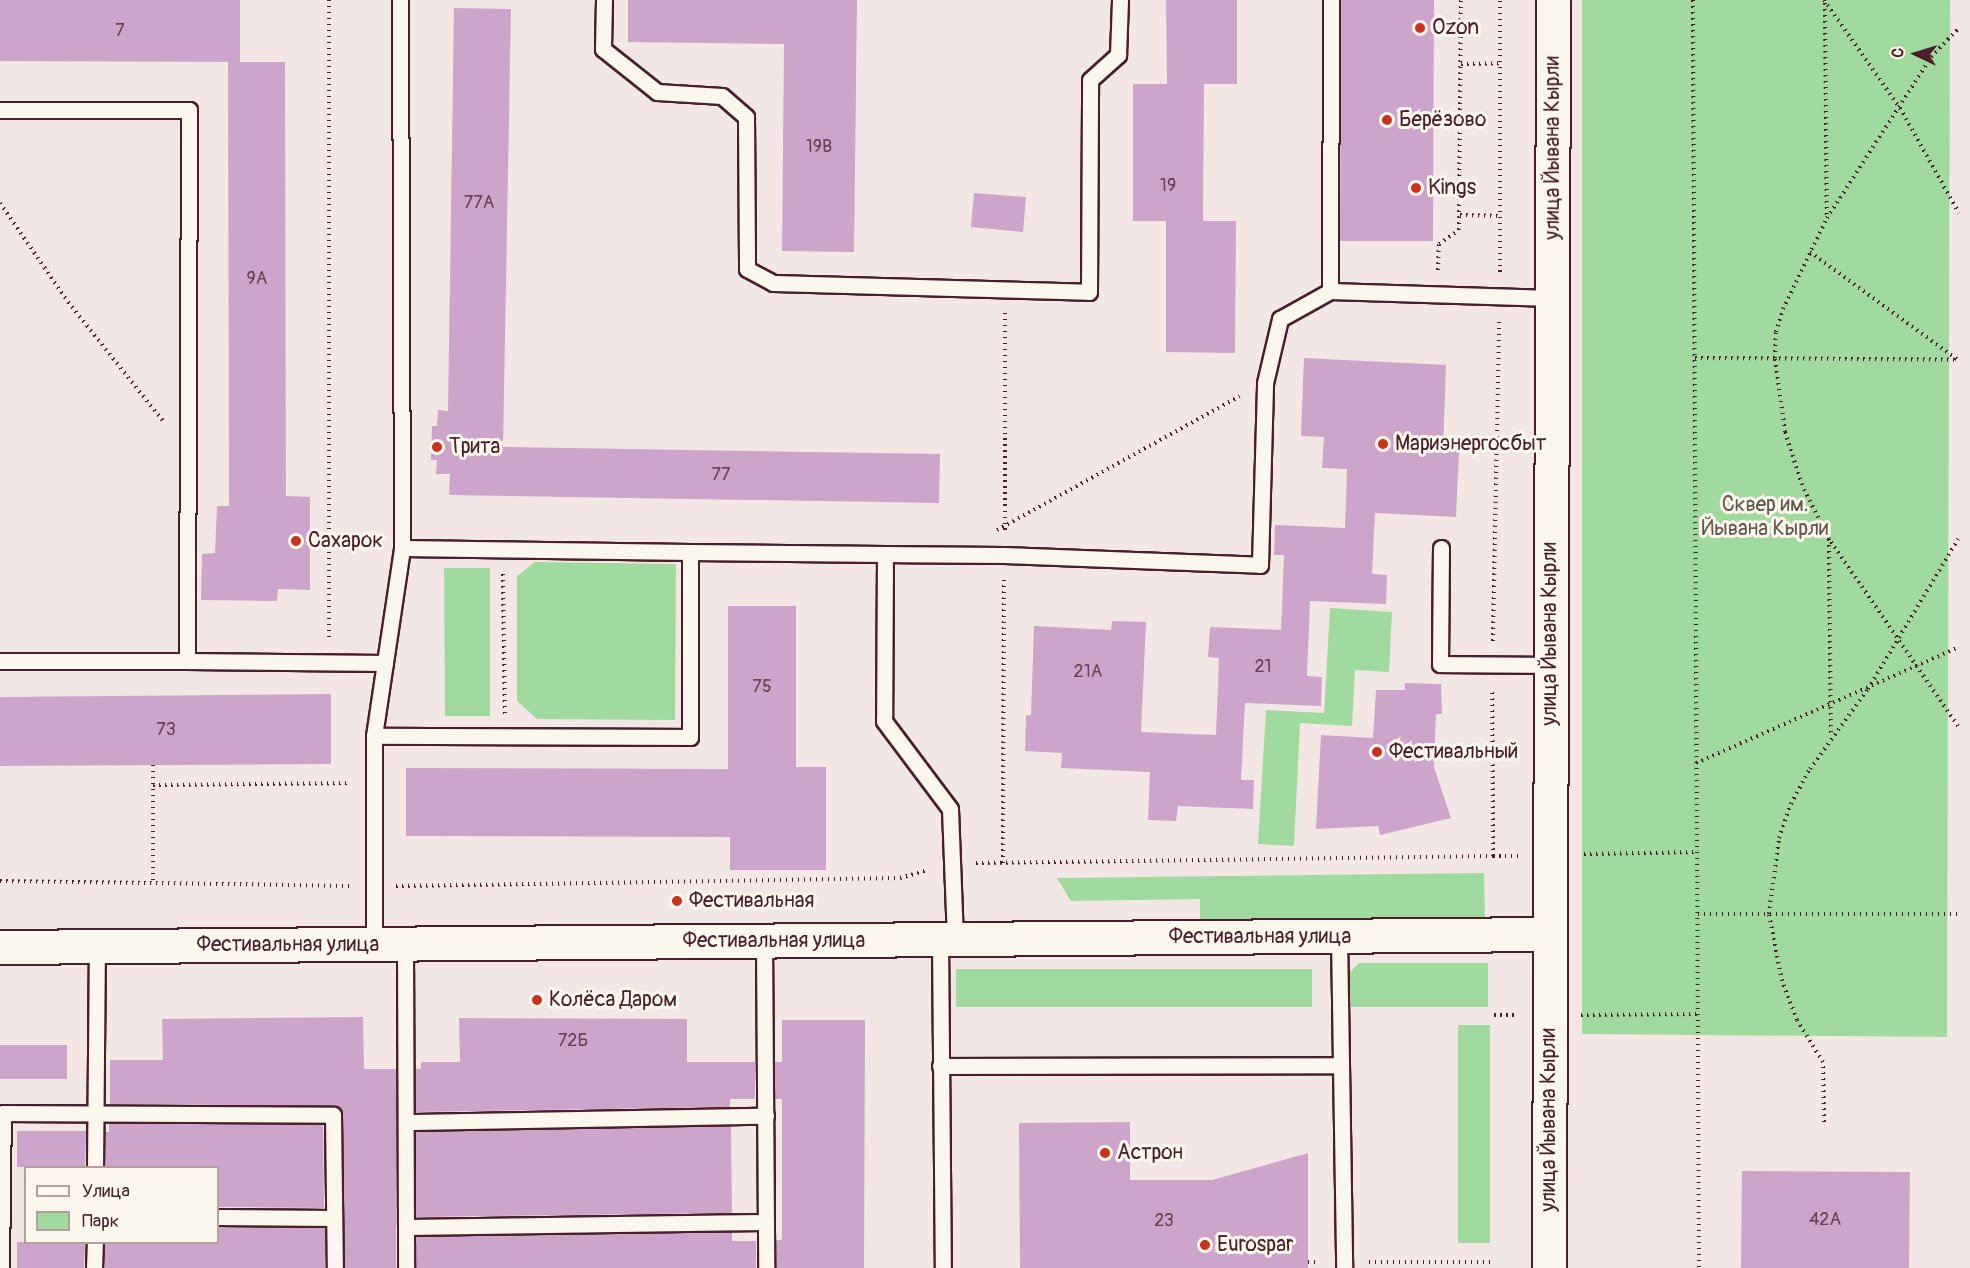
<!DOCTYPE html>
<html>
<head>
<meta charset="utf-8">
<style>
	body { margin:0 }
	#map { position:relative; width:1970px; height:1268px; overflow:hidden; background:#f2e7e5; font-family:Pangolin,sans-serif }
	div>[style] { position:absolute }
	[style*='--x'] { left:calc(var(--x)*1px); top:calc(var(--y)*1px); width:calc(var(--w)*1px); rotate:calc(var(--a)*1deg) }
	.green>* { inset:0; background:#a1da9f }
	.building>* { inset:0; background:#cda5cb }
	.path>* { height:4px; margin-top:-2px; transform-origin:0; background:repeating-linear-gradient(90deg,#4a1f2b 0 1.5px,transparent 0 6px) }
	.roads { filter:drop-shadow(2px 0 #4a1f2b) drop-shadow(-2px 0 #4a1f2b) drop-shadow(0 2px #4a1f2b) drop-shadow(0 -2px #4a1f2b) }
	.lane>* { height:15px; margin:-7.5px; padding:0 7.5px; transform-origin:7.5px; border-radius:7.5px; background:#fbf7ec }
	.secondary>* { height:33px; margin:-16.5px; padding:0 16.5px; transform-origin:16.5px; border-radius:16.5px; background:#fbf7ec }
	.primary>* { height:33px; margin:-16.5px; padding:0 16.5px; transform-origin:16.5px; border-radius:16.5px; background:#fbf7ec }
	.dots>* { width:16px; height:16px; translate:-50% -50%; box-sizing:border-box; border:3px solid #fbf7ec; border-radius:50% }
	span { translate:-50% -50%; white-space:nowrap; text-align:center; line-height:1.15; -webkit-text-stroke:6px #fbf7ec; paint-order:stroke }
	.number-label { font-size:18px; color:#6b4053 }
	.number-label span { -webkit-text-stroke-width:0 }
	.poi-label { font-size:21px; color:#4a1f2b }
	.left { translate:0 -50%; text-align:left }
	.street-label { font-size:21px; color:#4a1f2b }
	.park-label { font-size:21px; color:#64574e }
	.legend { position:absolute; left:24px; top:1166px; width:195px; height:78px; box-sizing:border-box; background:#fbf7ec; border:2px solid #b4a19f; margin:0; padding:8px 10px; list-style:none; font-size:18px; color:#4a1f2b }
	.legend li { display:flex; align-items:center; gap:12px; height:30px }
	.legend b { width:30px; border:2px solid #b4a19f }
	.north { position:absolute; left:1886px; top:24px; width:60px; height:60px; -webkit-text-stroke:4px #fbf7ec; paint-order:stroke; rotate:274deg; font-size:16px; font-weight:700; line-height:24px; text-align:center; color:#4a1f2b }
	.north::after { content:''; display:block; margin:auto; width:21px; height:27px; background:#4a1f2b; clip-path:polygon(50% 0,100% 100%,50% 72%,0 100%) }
</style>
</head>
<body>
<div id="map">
	<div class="green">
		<div style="clip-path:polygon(1582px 0,1950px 0,1947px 1037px,1582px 1034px)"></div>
		<div style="clip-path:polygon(535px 562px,676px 564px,675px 720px,537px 719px,517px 701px,517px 576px)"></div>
		<div style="clip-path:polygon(444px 568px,490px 568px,490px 716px,445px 716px)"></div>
		<div style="clip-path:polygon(1330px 608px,1392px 612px,1389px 672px,1355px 670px,1352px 726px,1300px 723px,1294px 846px,1258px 844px,1266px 710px,1324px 713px)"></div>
		<div style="clip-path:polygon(1484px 873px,1485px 918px,1200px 922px,1200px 899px,1071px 901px,1057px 878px)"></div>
		<div style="clip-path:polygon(1359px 963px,1488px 963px,1488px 1007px,1350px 1007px,1343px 998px,1347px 975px)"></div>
		<div style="clip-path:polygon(956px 969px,1312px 969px,1312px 1007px,956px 1007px)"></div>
		<div style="clip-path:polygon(1458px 1025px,1490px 1025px,1490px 1243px,1458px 1243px)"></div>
	</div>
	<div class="building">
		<div style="clip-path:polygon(0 0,240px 0,240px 62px,285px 62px,286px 496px,310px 497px,310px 590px,278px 589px,277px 601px,201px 600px,202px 554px,215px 553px,217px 506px,229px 506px,228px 62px,0 61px)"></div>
		<div style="clip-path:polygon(628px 0,857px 0,854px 252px,782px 251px,784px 44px,628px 42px)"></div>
		<div style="clip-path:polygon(1166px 0,1237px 0,1237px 84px,1204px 84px,1203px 221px,1236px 221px,1235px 353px,1166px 352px,1166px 221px,1133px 221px,1133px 84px,1167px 84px)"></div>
		<div style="clip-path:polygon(1341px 0,1434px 0,1433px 241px,1340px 241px)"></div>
		<div style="clip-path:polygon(454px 8px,511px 9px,503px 447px,940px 454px,939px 503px,449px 495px,450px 474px,436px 474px,437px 460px,431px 460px,432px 426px,437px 426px,438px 410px,448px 411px)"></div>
		<div style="clip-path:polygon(974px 193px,1026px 197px,1023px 232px,971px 227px)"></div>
		<div style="clip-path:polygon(1304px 358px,1446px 365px,1443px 450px,1459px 451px,1456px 517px,1375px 513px,1372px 574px,1387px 575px,1386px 604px,1310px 601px,1307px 676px,1322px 677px,1321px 706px,1245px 703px,1241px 780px,1254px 780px,1253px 809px,1178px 806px,1176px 821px,1148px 820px,1150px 772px,1061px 768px,1062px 753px,1025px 751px,1026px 715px,1031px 715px,1034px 626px,1111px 630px,1112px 621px,1146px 622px,1141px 732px,1216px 735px,1219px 658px,1208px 657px,1210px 627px,1281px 630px,1284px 555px,1274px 555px,1275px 525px,1345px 528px,1347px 469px,1322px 468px,1324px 437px,1301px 436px)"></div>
		<div style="clip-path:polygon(728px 606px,796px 606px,796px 767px,826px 767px,826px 870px,730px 870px,730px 837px,406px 836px,406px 768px,728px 769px)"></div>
		<div style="clip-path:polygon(1405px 683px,1441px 684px,1442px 714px,1436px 714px,1434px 767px,1451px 818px,1380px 835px,1378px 826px,1316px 829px,1321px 735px,1373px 738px,1376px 690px,1405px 690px)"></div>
		<div style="clip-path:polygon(331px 694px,331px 764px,0 766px,0 697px)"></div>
		<div style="clip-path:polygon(363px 1017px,364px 1069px,396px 1069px,396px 1268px,345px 1268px,343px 1115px,337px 1106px,110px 1104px,110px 1060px,163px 1060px,162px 1019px)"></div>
		<div style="clip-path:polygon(459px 1018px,687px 1019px,687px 1062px,755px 1062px,755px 1099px,730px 1099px,730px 1107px,415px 1112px,415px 1069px,421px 1069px,421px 1062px,460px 1062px)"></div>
		<div style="clip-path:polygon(782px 1020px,865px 1020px,864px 1268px,776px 1268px,776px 1240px,782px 1240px,782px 1099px,775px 1099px,774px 1062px,782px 1062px)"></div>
		<div style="clip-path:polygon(0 1045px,67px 1045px,67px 1079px,0 1079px)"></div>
		<div style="clip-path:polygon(1130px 1122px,1130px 1180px,1212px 1180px,1308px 1153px,1308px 1268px,1020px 1268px,1019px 1123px)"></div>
		<div style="clip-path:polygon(109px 1123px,323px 1125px,324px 1208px,218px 1207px,218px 1167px,105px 1167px,105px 1132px,109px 1132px)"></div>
		<div style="clip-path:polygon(731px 1126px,732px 1213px,416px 1217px,415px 1132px)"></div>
		<div style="clip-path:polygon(17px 1131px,86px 1131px,85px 1167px,17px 1167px)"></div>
		<div style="clip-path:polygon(1742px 1171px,1910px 1172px,1909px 1268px,1741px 1268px)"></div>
		<div style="clip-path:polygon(218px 1227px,325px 1228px,325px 1268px,104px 1268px,105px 1242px,218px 1242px)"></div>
		<div style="clip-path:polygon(732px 1232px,732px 1241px,756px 1241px,756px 1268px,416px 1268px,416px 1237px)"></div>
		<div style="clip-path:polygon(17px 1242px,85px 1242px,84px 1268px,17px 1268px)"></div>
	</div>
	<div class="path">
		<div style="--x:329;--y:0;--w:638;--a:90"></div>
		<div style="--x:1693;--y:0;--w:1268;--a:89.73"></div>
		<div style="--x:1824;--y:0;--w:132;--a:54.9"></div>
		<div style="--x:1900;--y:108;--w:120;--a:60.7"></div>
		<div style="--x:1825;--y:3;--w:215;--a:89.5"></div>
		<div style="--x:1461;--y:64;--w:39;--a:-1"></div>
		<div style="--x:0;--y:203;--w:120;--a:55.5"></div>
		<div style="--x:68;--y:302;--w:152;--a:51.4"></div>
		<div style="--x:1460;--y:215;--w:40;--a:1.4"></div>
		<div style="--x:1810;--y:252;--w:183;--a:36.1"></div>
		<div style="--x:1438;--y:270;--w:26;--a:-88"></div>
		<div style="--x:1439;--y:244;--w:24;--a:-35"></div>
		<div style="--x:1459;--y:230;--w:230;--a:-89.5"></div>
		<div style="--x:1500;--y:272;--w:272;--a:-90"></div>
		<div style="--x:1695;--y:358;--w:263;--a:0.4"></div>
		<div style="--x:997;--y:530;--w:277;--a:-28.9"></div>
		<div style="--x:1005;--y:530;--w:217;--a:-90"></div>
		<div style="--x:1829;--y:539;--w:196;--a:89.4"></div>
		<div style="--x:503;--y:574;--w:140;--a:89.2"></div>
		<div style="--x:1493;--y:641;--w:322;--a:-88.9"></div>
		<div style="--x:1958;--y:726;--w:227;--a:-124.6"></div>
		<div style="--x:1829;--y:539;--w:60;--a:-116.6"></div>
		<div style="--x:1802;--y:485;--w:56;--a:-107.8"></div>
		<div style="--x:1785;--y:432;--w:75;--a:-97.7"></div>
		<div style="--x:1775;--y:358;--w:26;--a:-88"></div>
		<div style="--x:1776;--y:332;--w:24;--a:-73"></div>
		<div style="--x:1783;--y:309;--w:101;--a:-64.2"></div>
		<div style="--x:1827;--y:218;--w:192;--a:-57.1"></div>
		<div style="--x:1931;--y:57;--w:40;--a:-46"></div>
		<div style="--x:1696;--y:763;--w:285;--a:-23.8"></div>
		<div style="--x:153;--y:765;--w:119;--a:90"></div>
		<div style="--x:153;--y:785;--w:198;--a:-0.6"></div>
		<div style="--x:1584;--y:854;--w:113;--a:-1"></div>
		<div style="--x:1493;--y:856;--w:26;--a:0"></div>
		<div style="--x:976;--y:863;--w:517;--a:-0.78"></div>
		<div style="--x:1493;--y:856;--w:168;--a:-90.3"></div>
		<div style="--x:1003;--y:863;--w:283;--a:-89.8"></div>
		<div style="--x:0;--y:881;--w:350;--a:0.8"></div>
		<div style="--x:396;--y:886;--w:504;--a:-0.91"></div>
		<div style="--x:900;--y:878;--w:29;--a:-16"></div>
		<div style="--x:1698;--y:914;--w:259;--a:0"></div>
		<div style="--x:1494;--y:1015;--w:23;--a:0"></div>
		<div style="--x:1581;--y:1015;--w:117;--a:-0.5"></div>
		<div style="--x:1824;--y:1122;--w:60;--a:-91"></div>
		<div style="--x:1823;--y:1062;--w:49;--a:-121.8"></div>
		<div style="--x:1797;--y:1020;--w:42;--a:-111"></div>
		<div style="--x:1782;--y:981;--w:68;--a:-101"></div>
		<div style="--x:1769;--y:914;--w:77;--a:-82.5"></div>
		<div style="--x:1779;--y:838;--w:36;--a:-71"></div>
		<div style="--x:1791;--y:804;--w:40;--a:-62"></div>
		<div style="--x:1810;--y:769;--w:99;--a:-54.1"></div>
		<div style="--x:1868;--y:689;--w:175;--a:-59"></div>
		<div style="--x:1308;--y:1262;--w:11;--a:0"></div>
		<div style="--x:1369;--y:1262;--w:125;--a:0"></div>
	</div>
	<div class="roads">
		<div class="lane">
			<div style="--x:400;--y:0;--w:548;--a:89.79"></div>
			<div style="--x:604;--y:0;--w:49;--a:91.2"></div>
			<div style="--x:603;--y:49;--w:69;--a:38.5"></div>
			<div style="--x:657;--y:92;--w:65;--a:3.5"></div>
			<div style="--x:722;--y:96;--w:32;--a:41"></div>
			<div style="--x:746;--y:117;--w:152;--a:89.6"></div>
			<div style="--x:747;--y:269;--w:30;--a:28"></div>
			<div style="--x:773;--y:283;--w:316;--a:1.6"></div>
			<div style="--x:1089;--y:292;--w:212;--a:-89.7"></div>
			<div style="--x:1090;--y:80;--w:38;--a:-42"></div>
			<div style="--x:1118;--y:55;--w:55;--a:-87.9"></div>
			<div style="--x:0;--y:110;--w:189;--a:0"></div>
			<div style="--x:189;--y:110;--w:551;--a:90.21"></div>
			<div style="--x:187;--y:661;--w:198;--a:0.6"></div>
			<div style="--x:1330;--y:291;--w:291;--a:-89.8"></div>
			<div style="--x:1441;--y:548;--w:116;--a:90.5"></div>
			<div style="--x:1440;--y:664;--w:110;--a:0.5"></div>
			<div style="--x:690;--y:552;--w:185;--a:90"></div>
			<div style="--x:690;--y:737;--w:316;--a:-179.8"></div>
			<div style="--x:374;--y:736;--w:190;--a:-81.5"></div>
			<div style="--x:402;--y:548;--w:288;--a:0.8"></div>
			<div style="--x:690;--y:552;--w:195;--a:0.6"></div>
			<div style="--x:885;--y:554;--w:119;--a:0.5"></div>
			<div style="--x:1004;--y:555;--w:256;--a:2.2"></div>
			<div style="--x:1260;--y:565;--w:182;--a:-88.4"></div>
			<div style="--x:1265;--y:383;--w:66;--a:-76.8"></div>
			<div style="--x:1280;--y:319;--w:57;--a:-29.2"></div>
			<div style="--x:1330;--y:291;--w:222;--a:1.8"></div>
			<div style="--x:885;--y:554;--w:167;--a:90.3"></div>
			<div style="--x:884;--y:721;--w:110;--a:53.1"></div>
			<div style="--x:950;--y:809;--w:130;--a:87.8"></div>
			<div style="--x:0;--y:661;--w:187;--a:0"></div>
			<div style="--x:374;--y:736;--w:208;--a:90"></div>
			<div style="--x:1339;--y:936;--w:332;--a:89.1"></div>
			<div style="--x:940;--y:939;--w:329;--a:89.5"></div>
			<div style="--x:764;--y:941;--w:327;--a:89.6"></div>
			<div style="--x:405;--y:944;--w:324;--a:89.8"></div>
			<div style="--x:940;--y:1066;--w:401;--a:-0.1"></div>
			<div style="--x:406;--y:1122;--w:360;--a:-1"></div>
			<div style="--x:95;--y:1168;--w:222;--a:-89.5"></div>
			<div style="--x:218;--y:1217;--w:116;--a:0.5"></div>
			<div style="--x:406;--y:1227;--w:360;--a:-0.8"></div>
			<div style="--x:1;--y:1268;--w:155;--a:-89.3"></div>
			<div style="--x:3;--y:1113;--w:330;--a:0.3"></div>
			<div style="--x:333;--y:1115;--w:153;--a:89.3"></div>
			<div style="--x:94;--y:1268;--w:26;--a:-88"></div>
		</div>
		<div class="secondary">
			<div style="--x:0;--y:947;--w:1548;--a:-0.48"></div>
		</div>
		<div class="primary">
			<div style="--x:1549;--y:1268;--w:1268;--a:-89.82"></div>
		</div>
	</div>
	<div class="dots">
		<div style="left:1420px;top:28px;background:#c8321e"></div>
		<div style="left:1387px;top:120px;background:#c8321e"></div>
		<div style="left:1416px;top:188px;background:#c8321e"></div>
		<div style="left:1383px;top:444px;background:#c8321e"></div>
		<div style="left:437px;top:447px;background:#c8321e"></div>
		<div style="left:296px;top:541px;background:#c8321e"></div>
		<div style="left:1377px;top:752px;background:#c8321e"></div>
		<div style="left:677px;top:901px;background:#c8321e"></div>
		<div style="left:537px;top:1000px;background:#c8321e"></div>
		<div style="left:1105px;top:1153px;background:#c8321e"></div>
		<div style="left:1205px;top:1245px;background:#c8321e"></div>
	</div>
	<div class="number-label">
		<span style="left:120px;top:31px">7</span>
		<span style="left:819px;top:147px">19В</span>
		<span style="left:1168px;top:186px">19</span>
		<span style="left:479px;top:203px">77А</span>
		<span style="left:257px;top:279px">9А</span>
		<span style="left:721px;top:475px">77</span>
		<span style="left:1263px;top:667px">21</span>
		<span style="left:1088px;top:672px">21А</span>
		<span style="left:762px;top:687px">75</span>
		<span style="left:166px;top:730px">73</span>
		<span style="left:573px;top:1041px">72Б</span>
		<span style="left:1825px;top:1220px">42А</span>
		<span style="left:1164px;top:1221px">23</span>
	</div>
	<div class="poi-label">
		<span class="left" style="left:1432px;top:28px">Ozon</span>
		<span class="left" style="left:1399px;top:120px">Берёзово</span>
		<span class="left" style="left:1428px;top:188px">Kings</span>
		<span class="left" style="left:1395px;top:444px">Мариэнергосбыт</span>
		<span class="left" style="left:449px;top:447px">Трита</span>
		<span class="left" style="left:308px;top:541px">Сахарок</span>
		<span class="left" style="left:1389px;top:752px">Фестивальный</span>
		<span class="left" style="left:689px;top:901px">Фестивальная</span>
		<span class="left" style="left:549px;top:1000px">Колёса Даром</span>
		<span class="left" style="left:1117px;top:1153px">Астрон</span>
		<span class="left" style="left:1217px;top:1245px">Eurospar</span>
	</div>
	<div class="street-label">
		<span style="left:1553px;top:148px;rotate:-90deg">улица Йывана Кырли</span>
		<span style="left:1550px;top:634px;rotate:-90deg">улица Йывана Кырли</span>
		<span style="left:1260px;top:937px">Фестивальная улица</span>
		<span style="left:774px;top:941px">Фестивальная улица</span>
		<span style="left:288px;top:945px">Фестивальная улица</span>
		<span style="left:1549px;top:1120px;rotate:-90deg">улица Йывана Кырли</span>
	</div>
	<div class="park-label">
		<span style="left:1765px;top:517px">Сквер им.<br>Йывана Кырли</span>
	</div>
	<ul class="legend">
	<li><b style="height:8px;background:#fbf7ec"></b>Улица</li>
	<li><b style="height:16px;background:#a1da9f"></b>Парк</li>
	</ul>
	<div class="north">С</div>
</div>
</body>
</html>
